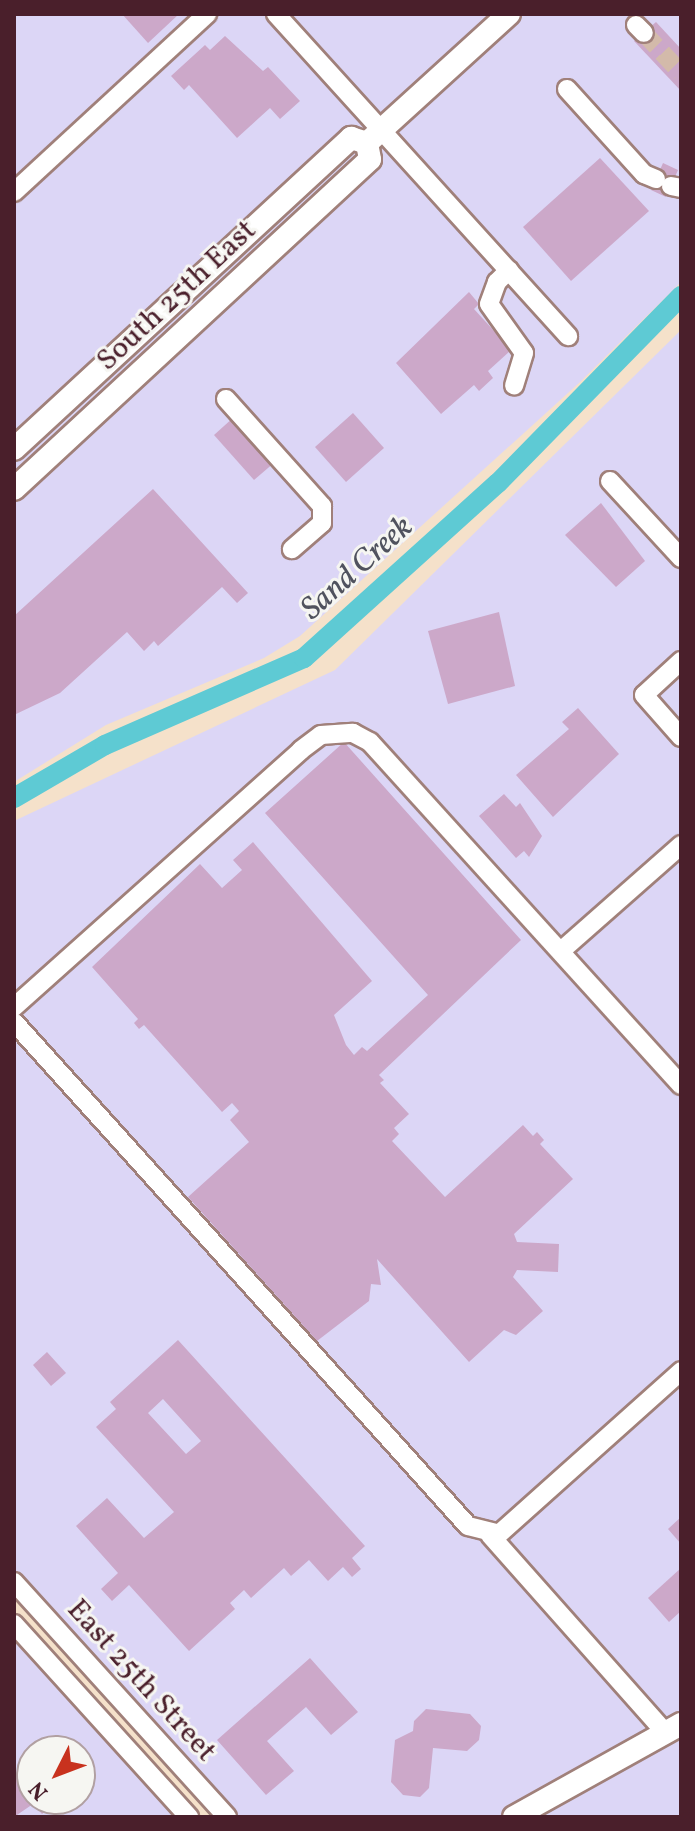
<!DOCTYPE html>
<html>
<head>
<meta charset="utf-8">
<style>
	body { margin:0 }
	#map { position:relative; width:695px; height:1831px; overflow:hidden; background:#f5e1ca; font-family:Vollkorn,serif }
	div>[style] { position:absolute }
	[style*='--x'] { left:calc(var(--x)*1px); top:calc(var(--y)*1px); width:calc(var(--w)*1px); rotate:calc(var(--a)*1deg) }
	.built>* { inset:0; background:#dcd6f6 }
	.canal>* { height:20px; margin:-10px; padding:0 10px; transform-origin:10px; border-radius:10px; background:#5ecad4 }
	.building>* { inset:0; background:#cca8c9 }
	.minor-tunnel>* { height:18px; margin-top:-9px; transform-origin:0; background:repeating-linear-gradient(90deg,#d3baaa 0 18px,transparent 0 27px) }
	.roads { filter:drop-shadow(2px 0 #a0807a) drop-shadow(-2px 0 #a0807a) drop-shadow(0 2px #a0807a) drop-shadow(0 -2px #a0807a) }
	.minor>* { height:18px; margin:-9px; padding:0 9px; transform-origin:9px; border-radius:9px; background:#fff }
	.major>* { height:22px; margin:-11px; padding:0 11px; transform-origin:11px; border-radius:11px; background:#fff }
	span { translate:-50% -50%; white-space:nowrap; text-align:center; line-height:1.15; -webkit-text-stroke:6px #f6f6f2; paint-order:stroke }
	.street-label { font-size:30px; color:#4a1f2b }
	.water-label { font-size:32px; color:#50525e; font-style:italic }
	.frame { position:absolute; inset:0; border:16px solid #4a1f2b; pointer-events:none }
	.north { position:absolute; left:16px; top:1735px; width:80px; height:80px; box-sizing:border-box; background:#f6f6f2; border:2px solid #b1a0a2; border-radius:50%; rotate:228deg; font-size:22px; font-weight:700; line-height:32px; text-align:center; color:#4a1f2b }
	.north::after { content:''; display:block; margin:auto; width:28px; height:36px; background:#c8321e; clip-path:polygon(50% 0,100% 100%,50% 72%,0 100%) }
</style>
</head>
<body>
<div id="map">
	<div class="built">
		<div style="clip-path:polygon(14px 14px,681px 14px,681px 282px,579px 383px,300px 636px,264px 658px,106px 725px,14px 782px)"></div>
		<div style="clip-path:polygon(681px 330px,681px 1817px,227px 1817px,14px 1583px,14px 821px,335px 670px)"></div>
		<div style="clip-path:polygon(evenodd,14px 1625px,189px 1817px,14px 1817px,14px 1625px,32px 1751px,80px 1751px,80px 1799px,32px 1799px,32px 1751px)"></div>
	</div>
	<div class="canal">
		<div style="--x:14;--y:798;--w:105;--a:-30.2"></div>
		<div style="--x:105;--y:745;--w:217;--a:-23.6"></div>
		<div style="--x:304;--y:658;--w:261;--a:-42.1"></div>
		<div style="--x:498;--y:483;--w:262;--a:-45.6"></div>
	</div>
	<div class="building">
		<div style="clip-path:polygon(122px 14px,179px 14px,148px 43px)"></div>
		<div style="clip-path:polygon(656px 22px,681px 49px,681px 91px,634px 41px)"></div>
		<div style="clip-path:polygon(225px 36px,263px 71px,268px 67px,300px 101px,280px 119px,270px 108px,237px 138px,189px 85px,184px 90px,171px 76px,205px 45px,210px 50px)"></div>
		<div style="clip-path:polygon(600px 158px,649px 211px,571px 281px,523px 227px)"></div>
		<div style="clip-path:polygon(663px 163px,678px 170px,666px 197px,651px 190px)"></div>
		<div style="clip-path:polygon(469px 292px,479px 304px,474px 309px,495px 332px,500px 327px,511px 350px,488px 371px,493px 378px,479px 391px,474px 385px,441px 414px,396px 363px)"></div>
		<div style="clip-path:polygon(353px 413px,384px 448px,346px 482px,315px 447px)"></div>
		<div style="clip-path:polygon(234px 417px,275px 462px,254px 480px,214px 435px)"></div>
		<div style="clip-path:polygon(153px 489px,248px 593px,237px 603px,222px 587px,158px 646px,154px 641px,144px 651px,127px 632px,60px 693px,14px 715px,14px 616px)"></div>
		<div style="clip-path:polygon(601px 503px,645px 561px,616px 587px,565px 535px)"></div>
		<div style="clip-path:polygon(499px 612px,515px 686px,448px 704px,428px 631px)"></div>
		<div style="clip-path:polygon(578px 708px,619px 754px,553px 817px,516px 775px,569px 729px,562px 722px)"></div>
		<div style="clip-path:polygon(344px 742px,521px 940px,379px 1075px,384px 1080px,380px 1083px,409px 1114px,394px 1128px,399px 1134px,392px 1141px,445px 1197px,523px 1125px,533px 1136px,537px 1132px,544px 1140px,540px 1144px,573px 1179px,514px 1234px,517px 1242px,559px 1244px,558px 1272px,517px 1270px,513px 1277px,543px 1311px,516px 1335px,504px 1330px,469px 1362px,377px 1259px,381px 1285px,371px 1284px,369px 1301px,317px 1341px,188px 1197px,249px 1142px,230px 1120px,239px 1111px,232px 1103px,222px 1112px,144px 1025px,139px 1029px,134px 1023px,138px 1019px,92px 967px,200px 864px,222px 888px,242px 870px,233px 860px,253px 842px,372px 981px,334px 1015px,346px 1045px,354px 1055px,362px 1047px,367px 1051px,428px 995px,265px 813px)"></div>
		<div style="clip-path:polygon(504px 794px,516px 807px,520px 803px,542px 836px,529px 857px,524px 851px,516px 858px,479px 816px)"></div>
		<div style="clip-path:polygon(evenodd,178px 1340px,365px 1546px,352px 1558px,361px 1569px,352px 1577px,343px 1567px,328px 1581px,309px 1560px,291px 1576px,284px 1568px,251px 1598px,244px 1590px,230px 1603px,235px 1609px,189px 1651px,129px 1585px,112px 1601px,101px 1589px,118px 1573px,76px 1526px,107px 1498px,144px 1538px,174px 1512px,96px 1427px,116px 1409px,110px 1402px,178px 1340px,163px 1399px,201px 1441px,186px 1454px,148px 1413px,163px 1399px)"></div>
		<div style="clip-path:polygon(47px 1352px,66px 1373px,51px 1386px,33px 1365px)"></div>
		<div style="clip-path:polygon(681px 1517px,681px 1544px,668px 1529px)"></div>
		<div style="clip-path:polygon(681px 1568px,681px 1611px,669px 1622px,648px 1598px)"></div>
		<div style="clip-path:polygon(310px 1658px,358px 1712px,331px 1735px,306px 1707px,267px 1741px,294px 1771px,266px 1795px,217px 1740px)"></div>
		<div style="clip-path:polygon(426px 1709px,470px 1714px,481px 1726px,479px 1740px,467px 1751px,433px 1748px,429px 1788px,420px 1797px,403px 1795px,391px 1782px,395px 1740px,413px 1731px,414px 1721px)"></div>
		<div style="clip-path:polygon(32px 1763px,32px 1799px,56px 1801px,42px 1814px,33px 1804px,14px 1817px,14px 1780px)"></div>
	</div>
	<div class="minor-tunnel">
		<div style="--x:644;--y:33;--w:54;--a:47.2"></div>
	</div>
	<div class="roads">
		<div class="minor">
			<div style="--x:276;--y:14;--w:435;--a:47.8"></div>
			<div style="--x:636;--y:25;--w:11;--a:45"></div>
			<div style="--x:567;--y:89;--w:115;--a:47.8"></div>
			<div style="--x:644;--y:174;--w:13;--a:23"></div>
			<div style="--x:671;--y:186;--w:10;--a:11"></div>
			<div style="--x:14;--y:192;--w:263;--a:-42.7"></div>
			<div style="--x:509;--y:270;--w:17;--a:135"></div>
			<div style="--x:497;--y:282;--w:23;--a:110"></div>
			<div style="--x:489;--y:304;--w:60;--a:54.5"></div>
			<div style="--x:524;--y:353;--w:34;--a:107"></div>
			<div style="--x:226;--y:399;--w:144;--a:48.1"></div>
			<div style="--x:322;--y:506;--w:17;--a:90"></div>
			<div style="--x:322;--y:523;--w:40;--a:139"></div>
			<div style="--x:610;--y:481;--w:105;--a:47.3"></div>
			<div style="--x:681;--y:661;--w:50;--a:137.4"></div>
			<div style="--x:644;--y:695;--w:56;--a:48.6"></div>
			<div style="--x:562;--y:950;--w:159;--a:-41.4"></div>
			<div style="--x:14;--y:1007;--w:385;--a:-41.8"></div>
			<div style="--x:301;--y:750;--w:25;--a:-37"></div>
			<div style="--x:321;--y:735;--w:32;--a:-4"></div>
			<div style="--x:353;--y:733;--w:19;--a:28"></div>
			<div style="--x:370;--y:742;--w:463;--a:47.8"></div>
			<div style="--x:14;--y:1022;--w:678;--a:47.99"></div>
			<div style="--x:468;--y:1526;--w:32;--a:14"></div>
			<div style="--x:499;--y:1534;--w:244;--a:-41.8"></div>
			<div style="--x:490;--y:1535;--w:265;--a:48.4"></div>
			<div style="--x:14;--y:1582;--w:317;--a:47.8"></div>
			<div style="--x:14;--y:1624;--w:261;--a:47.8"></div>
		</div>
		<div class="major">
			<div style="--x:367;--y:143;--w:192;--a:-42.3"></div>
			<div style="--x:14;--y:449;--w:459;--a:-42.7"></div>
			<div style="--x:351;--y:138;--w:17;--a:17"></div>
			<div style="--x:14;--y:489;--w:485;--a:-42.8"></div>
			<div style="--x:370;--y:159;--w:16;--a:-101"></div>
			<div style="--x:514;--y:1817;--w:191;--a:-29.1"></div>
		</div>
	</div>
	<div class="street-label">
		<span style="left:177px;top:296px;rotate:-43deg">South 25th East</span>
		<span style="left:141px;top:1681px;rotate:48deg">East 25th Street</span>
	</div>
	<div class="water-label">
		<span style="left:358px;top:569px;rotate:-42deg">Sand Creek</span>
	</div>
	<div class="frame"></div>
	<div class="north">N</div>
</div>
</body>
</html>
